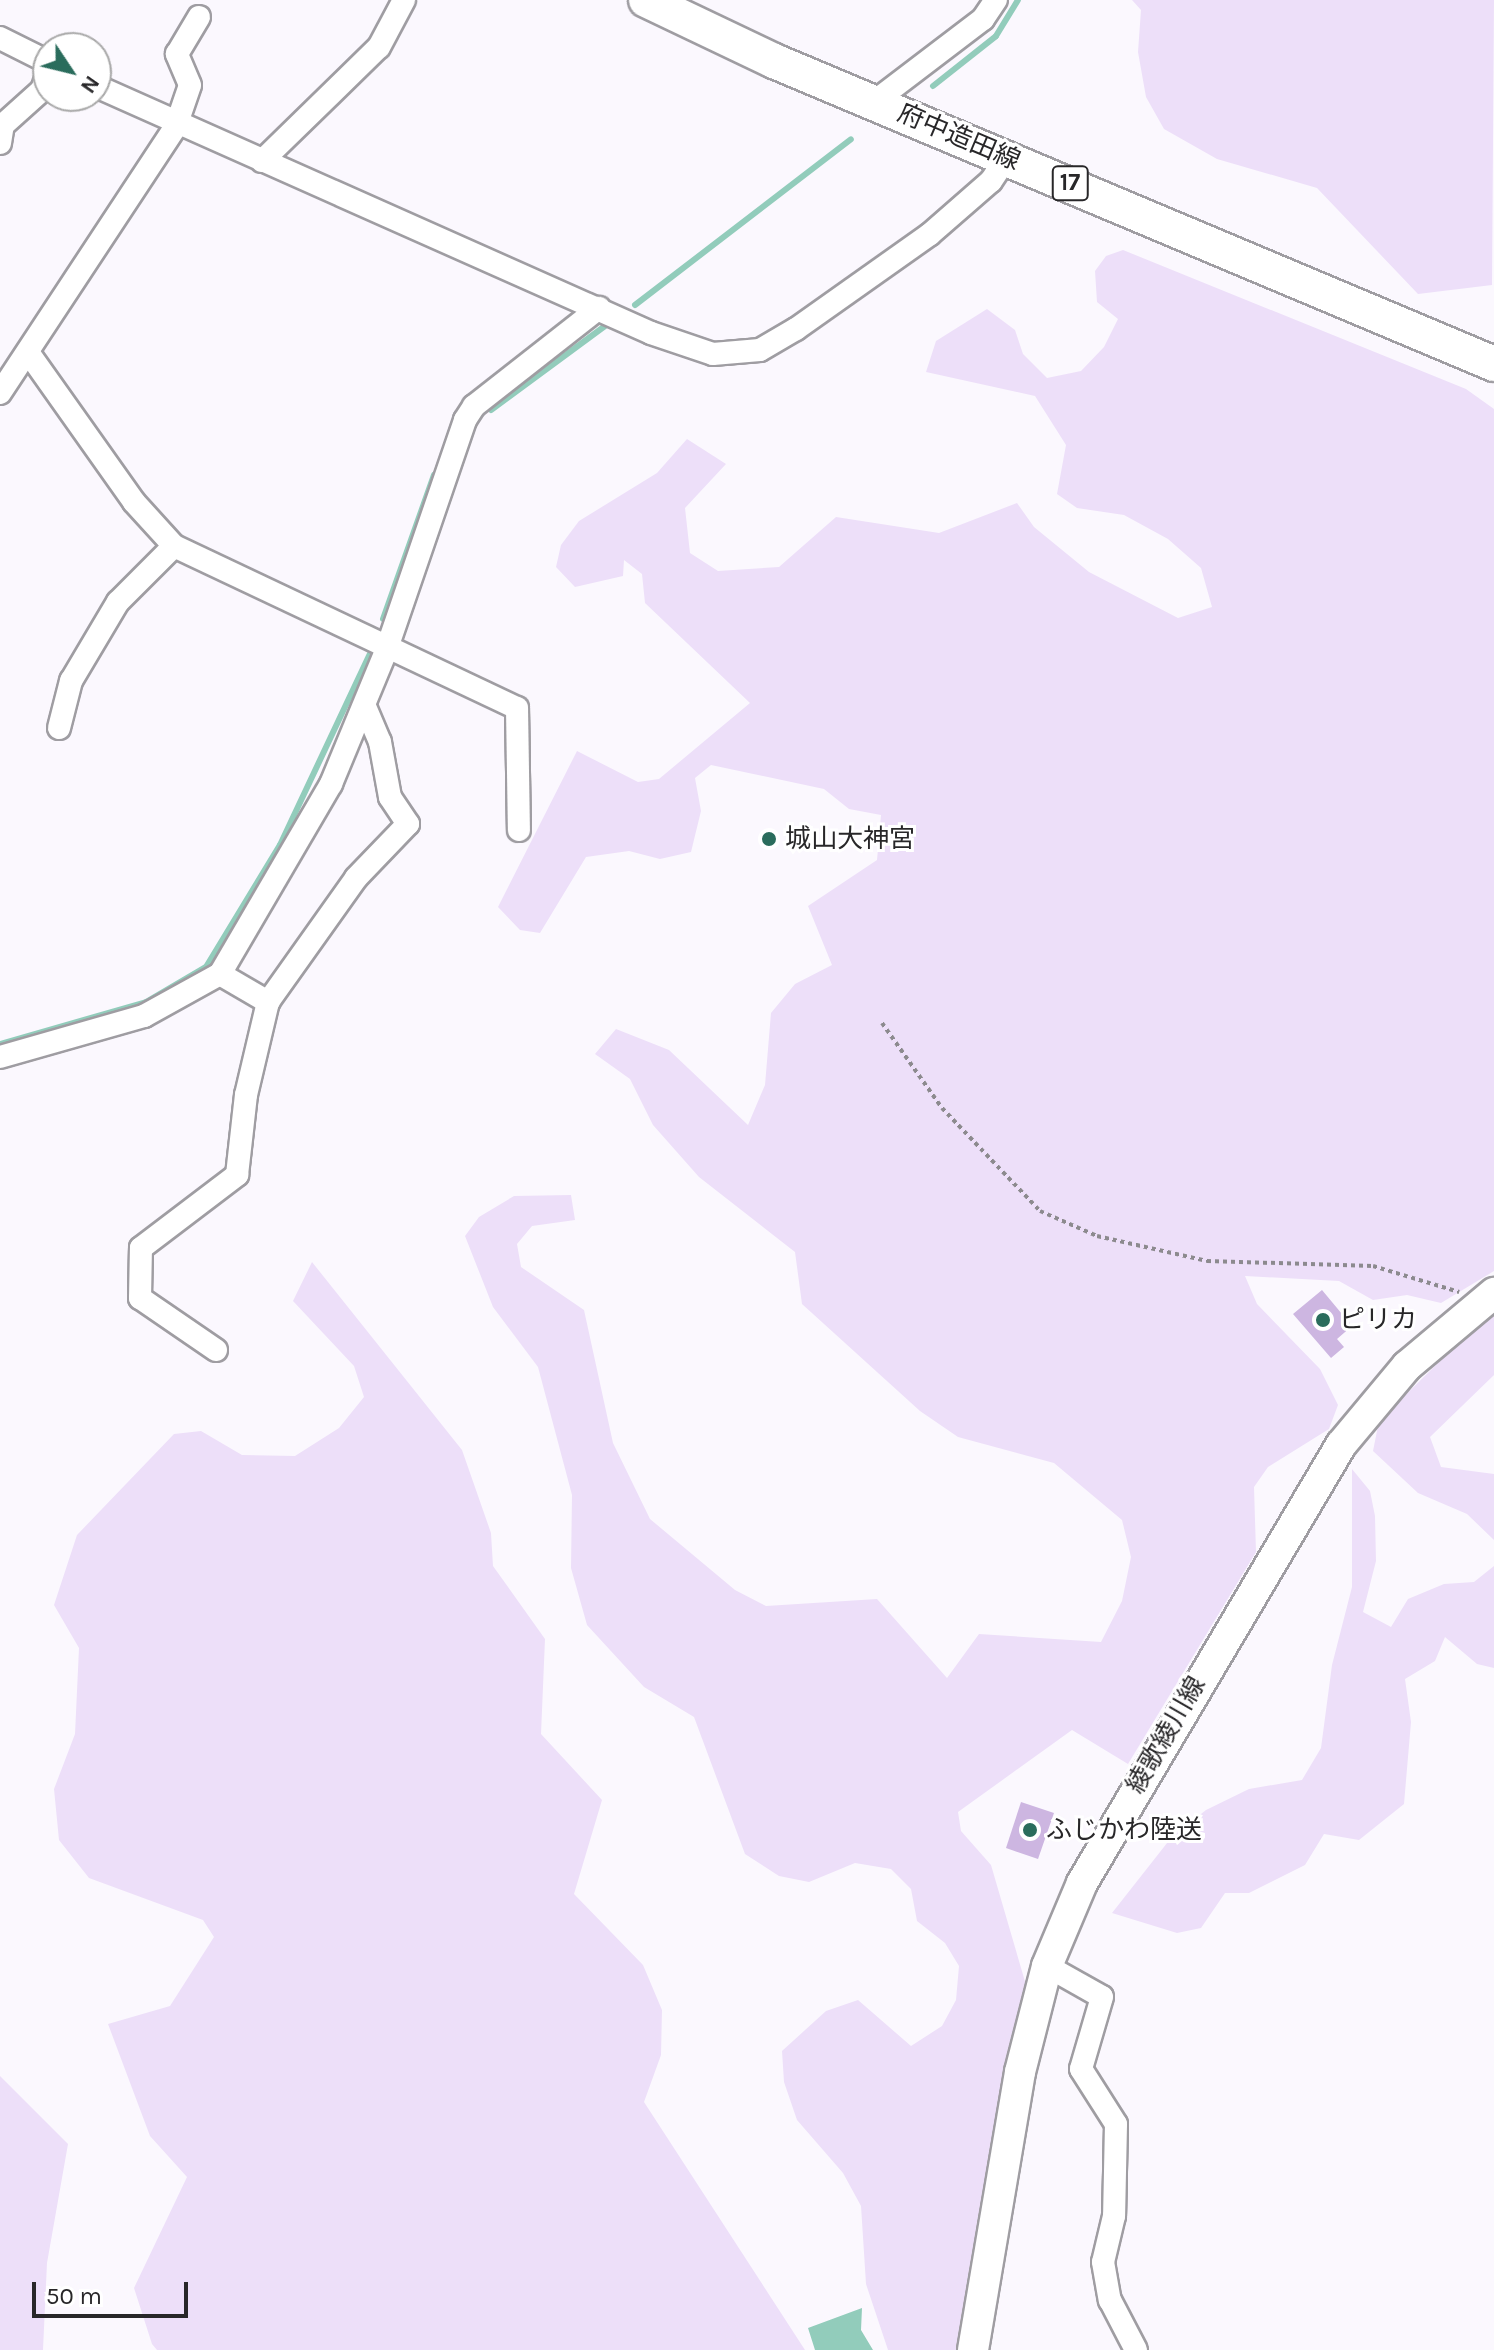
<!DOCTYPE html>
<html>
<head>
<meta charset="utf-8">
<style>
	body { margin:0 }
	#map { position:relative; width:1494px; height:2350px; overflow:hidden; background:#fbf8fe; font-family:Karla,"Noto Sans JP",sans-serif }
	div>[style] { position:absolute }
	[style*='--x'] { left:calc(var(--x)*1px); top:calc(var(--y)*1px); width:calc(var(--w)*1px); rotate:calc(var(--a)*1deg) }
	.green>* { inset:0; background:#eddff9 }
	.water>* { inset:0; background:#92ccbb }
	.stream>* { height:6px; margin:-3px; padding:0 3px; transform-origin:3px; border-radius:3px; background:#92ccbb }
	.building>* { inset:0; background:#cdb6e1 }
	.path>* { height:4px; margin-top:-2px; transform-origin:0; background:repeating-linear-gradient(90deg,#8c8a8e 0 4px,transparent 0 8px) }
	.roads { filter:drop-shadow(2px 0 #9f9da2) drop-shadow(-2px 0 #9f9da2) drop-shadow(0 2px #9f9da2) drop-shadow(0 -2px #9f9da2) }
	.street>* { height:22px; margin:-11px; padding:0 11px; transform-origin:11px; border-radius:11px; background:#fff }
	.secondary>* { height:30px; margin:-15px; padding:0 15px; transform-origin:15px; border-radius:15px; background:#fff }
	.primary>* { height:34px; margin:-17px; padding:0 17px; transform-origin:17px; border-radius:17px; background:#fff }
	.dots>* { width:22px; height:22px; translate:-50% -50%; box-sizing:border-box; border:4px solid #fff; border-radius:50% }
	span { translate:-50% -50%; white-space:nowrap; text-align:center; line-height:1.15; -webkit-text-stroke:6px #fff; paint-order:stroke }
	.shield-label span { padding:2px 6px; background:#fff; border:2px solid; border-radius:6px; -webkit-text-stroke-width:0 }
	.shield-label { font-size:24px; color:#282729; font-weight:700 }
	.street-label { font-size:26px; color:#282729 }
	.poi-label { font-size:26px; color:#282729 }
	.left { translate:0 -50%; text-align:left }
	.north { position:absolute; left:32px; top:32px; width:80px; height:80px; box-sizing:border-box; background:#fff; border:2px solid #a9a9a9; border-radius:50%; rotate:125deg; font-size:22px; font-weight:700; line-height:32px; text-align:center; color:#282729 }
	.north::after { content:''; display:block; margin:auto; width:28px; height:36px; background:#2a6c5c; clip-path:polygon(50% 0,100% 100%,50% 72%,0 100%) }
	.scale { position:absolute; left:32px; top:2282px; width:156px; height:36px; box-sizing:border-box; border:4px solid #282729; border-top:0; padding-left:10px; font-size:24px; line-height:28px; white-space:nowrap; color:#282729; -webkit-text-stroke:6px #fff; paint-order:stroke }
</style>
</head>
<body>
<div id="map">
	<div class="green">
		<div style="clip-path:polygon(1132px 0,1494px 0,1492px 285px,1418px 294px,1317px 188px,1217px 159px,1164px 129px,1146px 97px,1138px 52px,1141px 10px)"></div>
		<div style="clip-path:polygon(1123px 250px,1466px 389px,1494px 409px,1494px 1271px,1441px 1303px,1407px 1295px,1373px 1300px,1339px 1281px,1245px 1276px,1257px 1304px,1320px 1369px,1338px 1405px,1329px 1429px,1268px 1467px,1254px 1487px,1256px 1552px,1128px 1764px,1072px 1730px,958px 1812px,961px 1831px,991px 1865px,1026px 1985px,960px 2350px,888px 2350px,866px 2284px,861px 2206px,843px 2173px,797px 2120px,784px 2082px,782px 2051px,826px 2011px,858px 2000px,911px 2046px,942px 2026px,956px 2000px,959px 1966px,945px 1943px,917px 1921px,911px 1889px,891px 1869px,855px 1863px,809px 1882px,779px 1876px,745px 1854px,694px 1717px,644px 1687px,587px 1625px,571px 1568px,572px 1495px,538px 1367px,493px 1307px,465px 1236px,479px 1217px,514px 1196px,571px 1195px,575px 1220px,532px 1226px,517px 1244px,521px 1267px,584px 1310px,613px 1443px,650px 1519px,735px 1590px,766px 1606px,877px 1599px,947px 1678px,979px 1634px,1101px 1642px,1122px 1601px,1131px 1557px,1122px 1520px,1054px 1463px,958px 1437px,920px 1411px,802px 1304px,795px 1252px,699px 1177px,653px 1125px,630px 1079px,595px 1054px,616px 1029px,669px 1050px,748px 1125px,765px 1085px,771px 1013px,795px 984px,832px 965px,808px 906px,877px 860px,881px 815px,849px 809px,824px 789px,711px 765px,695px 778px,701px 811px,691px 852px,660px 859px,629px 851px,586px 857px,540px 933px,520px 930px,498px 907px,577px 751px,638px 782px,659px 779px,750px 703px,645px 603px,642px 574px,624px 560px,623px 576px,575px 587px,556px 567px,561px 545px,579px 521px,657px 473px,687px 439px,726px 464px,685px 508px,690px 553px,718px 571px,779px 567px,836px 517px,939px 533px,1017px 503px,1034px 527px,1089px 572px,1178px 618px,1212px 607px,1201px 568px,1168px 539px,1124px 515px,1077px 508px,1057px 494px,1066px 445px,1035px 396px,926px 372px,936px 341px,987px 309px,1015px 330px,1023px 354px,1047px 378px,1081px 371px,1104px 347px,1118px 319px,1097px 302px,1095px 271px,1106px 256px)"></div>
		<div style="clip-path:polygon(312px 1262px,462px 1450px,491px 1533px,493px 1566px,545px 1639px,541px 1734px,602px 1800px,574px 1894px,643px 1965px,662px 2010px,661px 2055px,644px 2102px,805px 2350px,157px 2350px,152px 2344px,134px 2288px,187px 2177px,150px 2136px,108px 2024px,170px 2006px,214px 1937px,203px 1920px,89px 1878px,59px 1840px,54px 1789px,75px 1734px,79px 1648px,54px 1605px,77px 1535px,174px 1434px,201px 1431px,242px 1455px,295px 1456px,339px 1428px,364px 1397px,354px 1366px,293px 1301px)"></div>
		<div style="clip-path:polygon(1494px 1308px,1494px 1375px,1430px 1437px,1441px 1467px,1494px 1474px,1494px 1540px,1467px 1514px,1418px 1493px,1373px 1451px,1379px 1421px)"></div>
		<div style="clip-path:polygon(1352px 1469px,1370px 1491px,1375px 1516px,1376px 1561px,1363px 1612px,1391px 1627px,1408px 1599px,1444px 1584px,1474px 1582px,1494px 1566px,1494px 1668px,1477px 1664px,1445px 1637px,1435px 1661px,1405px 1679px,1411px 1722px,1404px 1804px,1359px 1840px,1324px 1834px,1305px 1865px,1249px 1893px,1225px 1893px,1201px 1928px,1177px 1933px,1112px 1913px,1171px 1838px,1206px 1810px,1249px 1789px,1302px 1780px,1321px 1748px,1332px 1665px,1352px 1587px)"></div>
		<div style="clip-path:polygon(0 2076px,68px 2144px,47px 2263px,43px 2350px,0 2350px)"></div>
	</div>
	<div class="water">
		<div style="clip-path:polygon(862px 2308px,861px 2330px,873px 2350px,815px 2350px,808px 2328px)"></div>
	</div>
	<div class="stream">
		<div style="--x:933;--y:86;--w:80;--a:-38.4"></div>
		<div style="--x:996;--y:36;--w:42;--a:-58.6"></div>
		<div style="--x:635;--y:305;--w:272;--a:-37.5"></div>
		<div style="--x:491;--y:410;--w:142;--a:-36.4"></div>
		<div style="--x:383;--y:619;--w:153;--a:-70.5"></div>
		<div style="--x:0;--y:1044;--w:152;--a:-16"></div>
		<div style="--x:146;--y:1002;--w:69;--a:-30.3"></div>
		<div style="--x:206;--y:967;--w:143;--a:-58.8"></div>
		<div style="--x:280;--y:845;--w:211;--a:-64.8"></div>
	</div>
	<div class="building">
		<div style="clip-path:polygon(1322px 1290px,1352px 1326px,1337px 1339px,1344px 1347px,1331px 1358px,1293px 1314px)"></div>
		<div style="clip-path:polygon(1021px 1802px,1054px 1813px,1038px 1859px,1006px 1848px)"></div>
	</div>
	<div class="path">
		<div style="--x:882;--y:1023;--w:104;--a:54.8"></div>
		<div style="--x:942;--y:1108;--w:142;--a:46.4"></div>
		<div style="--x:1040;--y:1211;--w:62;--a:23.7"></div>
		<div style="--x:1097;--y:1236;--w:113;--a:12.8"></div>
		<div style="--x:1207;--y:1261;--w:166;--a:1.7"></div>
		<div style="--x:1373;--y:1266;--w:90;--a:16.8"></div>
	</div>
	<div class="roads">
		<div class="street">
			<div style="--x:0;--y:38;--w:54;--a:26.6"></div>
			<div style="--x:96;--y:86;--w:607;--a:23.99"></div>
			<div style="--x:651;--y:333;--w:65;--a:18.7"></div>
			<div style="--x:713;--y:354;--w:47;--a:-4.9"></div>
			<div style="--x:760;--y:350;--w:42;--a:-30.3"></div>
			<div style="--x:796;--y:329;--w:163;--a:-35.3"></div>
			<div style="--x:929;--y:235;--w:82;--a:-41.1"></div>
			<div style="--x:991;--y:181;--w:29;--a:-56"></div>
			<div style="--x:874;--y:102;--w:137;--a:-37.3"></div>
			<div style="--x:983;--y:19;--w:23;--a:-56"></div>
			<div style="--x:0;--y:143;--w:18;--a:-81"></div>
			<div style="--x:3;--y:125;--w:52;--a:-41.9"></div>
			<div style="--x:42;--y:90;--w:18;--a:-71"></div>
			<div style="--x:262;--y:161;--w:163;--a:-44.3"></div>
			<div style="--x:379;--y:47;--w:53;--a:-62"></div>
			<div style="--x:30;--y:355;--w:180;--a:54.7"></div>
			<div style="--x:134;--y:502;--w:59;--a:47.7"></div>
			<div style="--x:174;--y:546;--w:379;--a:25.3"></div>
			<div style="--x:517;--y:708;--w:122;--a:89.1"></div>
			<div style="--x:0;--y:393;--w:320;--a:-56.6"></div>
			<div style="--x:176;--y:126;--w:43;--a:-71.1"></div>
			<div style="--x:190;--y:85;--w:34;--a:-113"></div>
			<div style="--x:177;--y:54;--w:43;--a:-59.3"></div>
			<div style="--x:59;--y:728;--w:49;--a:-75.7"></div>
			<div style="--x:71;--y:681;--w:92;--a:-59.3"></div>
			<div style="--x:118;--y:602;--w:79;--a:-45"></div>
			<div style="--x:220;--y:974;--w:56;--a:30.3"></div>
			<div style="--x:0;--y:1057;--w:150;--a:-15.9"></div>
			<div style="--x:144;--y:1016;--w:87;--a:-28.9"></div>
			<div style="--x:220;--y:974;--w:220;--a:-59.7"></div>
			<div style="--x:331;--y:784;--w:144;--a:-67.5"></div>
			<div style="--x:386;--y:651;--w:244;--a:-71.1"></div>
			<div style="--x:465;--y:420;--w:17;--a:-57"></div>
			<div style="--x:474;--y:406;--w:159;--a:-38.1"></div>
			<div style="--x:216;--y:1350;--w:92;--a:-145.6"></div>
			<div style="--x:140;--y:1298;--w:50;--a:-88.9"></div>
			<div style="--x:141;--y:1248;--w:121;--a:-37.2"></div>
			<div style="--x:237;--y:1175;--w:81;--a:-83.6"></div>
			<div style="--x:246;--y:1095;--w:96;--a:-76.7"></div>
			<div style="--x:268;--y:1002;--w:152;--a:-54.6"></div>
			<div style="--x:356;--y:878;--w:75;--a:-46.1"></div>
			<div style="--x:408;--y:824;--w:32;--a:-124"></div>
			<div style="--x:390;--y:797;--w:56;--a:-100.3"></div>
			<div style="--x:380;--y:742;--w:39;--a:-113"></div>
			<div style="--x:1047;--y:1966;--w:63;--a:29.4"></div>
			<div style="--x:1102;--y:1997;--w:75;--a:106.3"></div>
			<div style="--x:1081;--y:2069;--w:65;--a:57.5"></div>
			<div style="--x:1116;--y:2124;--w:92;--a:91.2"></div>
			<div style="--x:1114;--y:2216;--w:47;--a:103.4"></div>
			<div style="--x:1103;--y:2262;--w:39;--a:80"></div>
			<div style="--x:1110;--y:2300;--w:56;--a:62.5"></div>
		</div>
		<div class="secondary">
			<div style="--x:973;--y:2350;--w:282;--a:-80.4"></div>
			<div style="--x:1020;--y:2072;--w:109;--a:-75.7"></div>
			<div style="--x:1047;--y:1966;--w:90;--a:-67.1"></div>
			<div style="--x:1082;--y:1883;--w:509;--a:-59.4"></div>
			<div style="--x:1341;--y:1445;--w:103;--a:-50.1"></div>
			<div style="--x:1407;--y:1366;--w:114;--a:-40"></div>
		</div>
		<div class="primary">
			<div style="--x:646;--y:0;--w:142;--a:25.5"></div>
			<div style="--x:774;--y:61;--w:781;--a:22.82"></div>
		</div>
	</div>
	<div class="dots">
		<div style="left:769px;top:839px;background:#2a6c5c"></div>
		<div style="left:1323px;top:1320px;background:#2a6c5c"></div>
		<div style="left:1030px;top:1830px;background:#2a6c5c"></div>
	</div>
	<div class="shield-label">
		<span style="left:1070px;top:183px">17</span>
	</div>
	<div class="street-label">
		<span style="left:959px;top:137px;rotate:23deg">府中造田線</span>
		<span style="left:1166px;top:1735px;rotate:-60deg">綾歌綾川線</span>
	</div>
	<div class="poi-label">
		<span class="left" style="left:785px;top:839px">城山大神宮</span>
		<span class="left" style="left:1339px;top:1320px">ピリカ</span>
		<span class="left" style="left:1046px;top:1830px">ふじかわ陸送</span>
	</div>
	<div class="north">N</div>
	<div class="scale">50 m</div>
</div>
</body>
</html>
